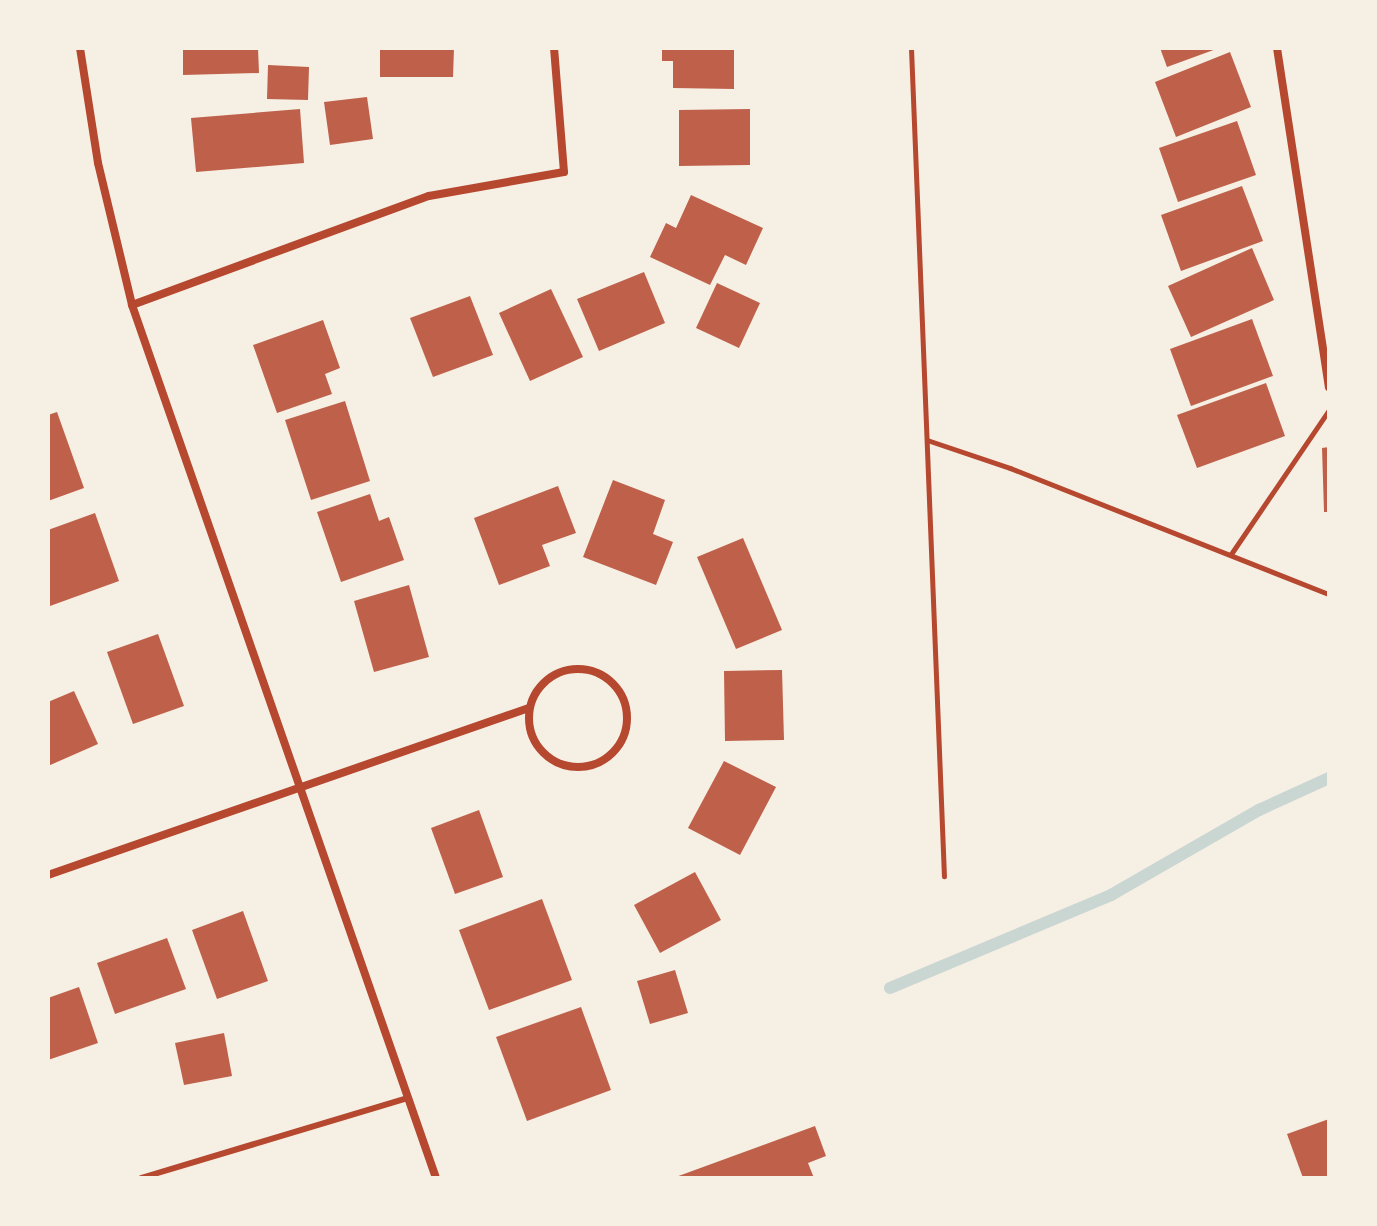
<!DOCTYPE html>
<html>
<head>
<meta charset="utf-8">
<style>
	body { margin:0 }
	#map { position:relative; width:1377px; height:1226px; overflow:hidden; background:#f6efe4; font-family:"Titillium Web",sans-serif }
	div>[style] { position:absolute }
	[style*='--x'] { left:calc(var(--x)*1px); top:calc(var(--y)*1px); width:calc(var(--w)*1px); rotate:calc(var(--a)*1deg) }
	.stream>* { height:12px; margin:-6px; padding:0 6px; transform-origin:6px; border-radius:6px; background:#c9d6d2 }
	.building>* { inset:0; background:#bf614a }
	.path>* { height:5px; margin:-2.5px; padding:0 2.5px; transform-origin:2.5px; border-radius:2.5px; background:#b5482f }
	.service>* { height:6px; margin:-3px; padding:0 3px; transform-origin:3px; border-radius:3px; background:#b5482f }
	.minor>* { height:8px; margin:-4px; padding:0 4px; transform-origin:4px; border-radius:4px; background:#b5482f }
	.minor>.ring { margin:-4px; padding:0; box-sizing:content-box; background:none; border:8px solid #b5482f; border-radius:50% }
	span { translate:-50% -50%; white-space:nowrap; text-align:center; line-height:1.15; -webkit-text-stroke:7px #f6efe4; paint-order:stroke }
	.frame { position:absolute; inset:0; border:50px solid #f6efe4; pointer-events:none }
</style>
</head>
<body>
<div id="map">
	<div class="stream">
		<div style="--x:890;--y:988;--w:240;--a:-22.8"></div>
		<div style="--x:1111;--y:895;--w:171;--a:-29.9"></div>
		<div style="--x:1259;--y:810;--w:77;--a:-24.6"></div>
	</div>
	<div class="building">
		<div style="clip-path:polygon(183px 48px,258px 48px,259px 73px,183px 75px)"></div>
		<div style="clip-path:polygon(380px 48px,454px 48px,453px 77px,380px 77px)"></div>
		<div style="clip-path:polygon(662px 48px,734px 48px,734px 89px,673px 88px,673px 61px,662px 61px)"></div>
		<div style="clip-path:polygon(1160px 48px,1219px 48px,1167px 67px)"></div>
		<div style="clip-path:polygon(1230px 52px,1251px 107px,1176px 137px,1155px 82px)"></div>
		<div style="clip-path:polygon(268px 65px,309px 67px,308px 100px,267px 99px)"></div>
		<div style="clip-path:polygon(367px 97px,373px 139px,330px 145px,324px 102px)"></div>
		<div style="clip-path:polygon(300px 109px,304px 163px,196px 172px,191px 118px)"></div>
		<div style="clip-path:polygon(750px 109px,750px 165px,679px 166px,679px 110px)"></div>
		<div style="clip-path:polygon(1237px 121px,1256px 175px,1178px 202px,1159px 148px)"></div>
		<div style="clip-path:polygon(1242px 186px,1263px 241px,1181px 271px,1161px 215px)"></div>
		<div style="clip-path:polygon(691px 195px,763px 228px,746px 265px,725px 255px,710px 285px,650px 257px,666px 223px,676px 228px)"></div>
		<div style="clip-path:polygon(1252px 248px,1274px 300px,1191px 337px,1168px 286px)"></div>
		<div style="clip-path:polygon(644px 272px,665px 323px,599px 351px,577px 299px)"></div>
		<div style="clip-path:polygon(717px 283px,760px 303px,739px 348px,696px 328px)"></div>
		<div style="clip-path:polygon(551px 289px,583px 357px,530px 381px,499px 313px)"></div>
		<div style="clip-path:polygon(470px 296px,493px 355px,433px 377px,410px 318px)"></div>
		<div style="clip-path:polygon(1252px 319px,1273px 376px,1191px 406px,1170px 349px)"></div>
		<div style="clip-path:polygon(323px 320px,340px 368px,325px 374px,332px 394px,277px 413px,253px 345px)"></div>
		<div style="clip-path:polygon(1266px 383px,1285px 436px,1197px 468px,1177px 415px)"></div>
		<div style="clip-path:polygon(345px 401px,370px 481px,311px 500px,285px 420px)"></div>
		<div style="clip-path:polygon(57px 412px,84px 488px,48px 501px,48px 415px)"></div>
		<div style="clip-path:polygon(1329px 447px,1329px 512px,1324px 512px,1322px 448px)"></div>
		<div style="clip-path:polygon(613px 480px,665px 500px,653px 534px,673px 542px,656px 585px,583px 557px)"></div>
		<div style="clip-path:polygon(558px 486px,576px 533px,542px 545px,550px 566px,499px 585px,474px 518px)"></div>
		<div style="clip-path:polygon(370px 494px,379px 521px,389px 517px,404px 560px,341px 582px,317px 512px)"></div>
		<div style="clip-path:polygon(95px 513px,119px 581px,50px 606px,48px 530px)"></div>
		<div style="clip-path:polygon(743px 538px,782px 630px,736px 649px,697px 557px)"></div>
		<div style="clip-path:polygon(409px 585px,429px 657px,374px 672px,354px 601px)"></div>
		<div style="clip-path:polygon(158px 634px,184px 706px,133px 724px,107px 652px)"></div>
		<div style="clip-path:polygon(782px 670px,784px 740px,725px 741px,724px 671px)"></div>
		<div style="clip-path:polygon(74px 691px,98px 744px,48px 766px,48px 702px)"></div>
		<div style="clip-path:polygon(724px 761px,776px 787px,740px 855px,688px 828px)"></div>
		<div style="clip-path:polygon(479px 810px,503px 877px,455px 894px,431px 828px)"></div>
		<div style="clip-path:polygon(695px 872px,721px 920px,660px 953px,634px 905px)"></div>
		<div style="clip-path:polygon(542px 899px,572px 980px,489px 1010px,459px 930px)"></div>
		<div style="clip-path:polygon(243px 911px,268px 981px,217px 999px,192px 930px)"></div>
		<div style="clip-path:polygon(167px 938px,186px 989px,115px 1014px,97px 963px)"></div>
		<div style="clip-path:polygon(675px 970px,688px 1013px,650px 1024px,637px 981px)"></div>
		<div style="clip-path:polygon(79px 987px,98px 1043px,48px 1060px,48px 998px)"></div>
		<div style="clip-path:polygon(581px 1007px,611px 1090px,527px 1121px,496px 1037px)"></div>
		<div style="clip-path:polygon(224px 1033px,232px 1076px,184px 1085px,175px 1043px)"></div>
		<div style="clip-path:polygon(1329px 1119px,1329px 1178px,1303px 1178px,1287px 1134px)"></div>
		<div style="clip-path:polygon(815px 1126px,826px 1156px,808px 1163px,814px 1178px,673px 1178px)"></div>
	</div>
	<div class="path">
		<div style="--x:911;--y:48;--w:829;--a:87.72"></div>
		<div style="--x:927;--y:440;--w:88;--a:18.6"></div>
		<div style="--x:1010;--y:468;--w:343;--a:21.6"></div>
		<div style="--x:1231;--y:554;--w:174;--a:-55.8"></div>
	</div>
	<div class="service">
		<div style="--x:141;--y:1178;--w:278;--a:-16.7"></div>
	</div>
	<div class="minor">
		<div style="--x:80;--y:48;--w:116;--a:81.1"></div>
		<div style="--x:98;--y:163;--w:146;--a:76.5"></div>
		<div style="--x:132;--y:305;--w:924;--a:70.8"></div>
		<div style="--x:1277;--y:48;--w:343;--a:81.3"></div>
		<div style="--x:132;--y:305;--w:316;--a:-20.2"></div>
		<div style="--x:429;--y:196;--w:137;--a:-10.1"></div>
		<div style="--x:564;--y:172;--w:124;--a:-94.6"></div>
		<div class="ring" style="left:529px;top:669px;width:90px;height:90px"></div>
		<div style="--x:48;--y:875;--w:509;--a:-19.15"></div>
	</div>
	<div class="frame"></div>
</div>
</body>
</html>
